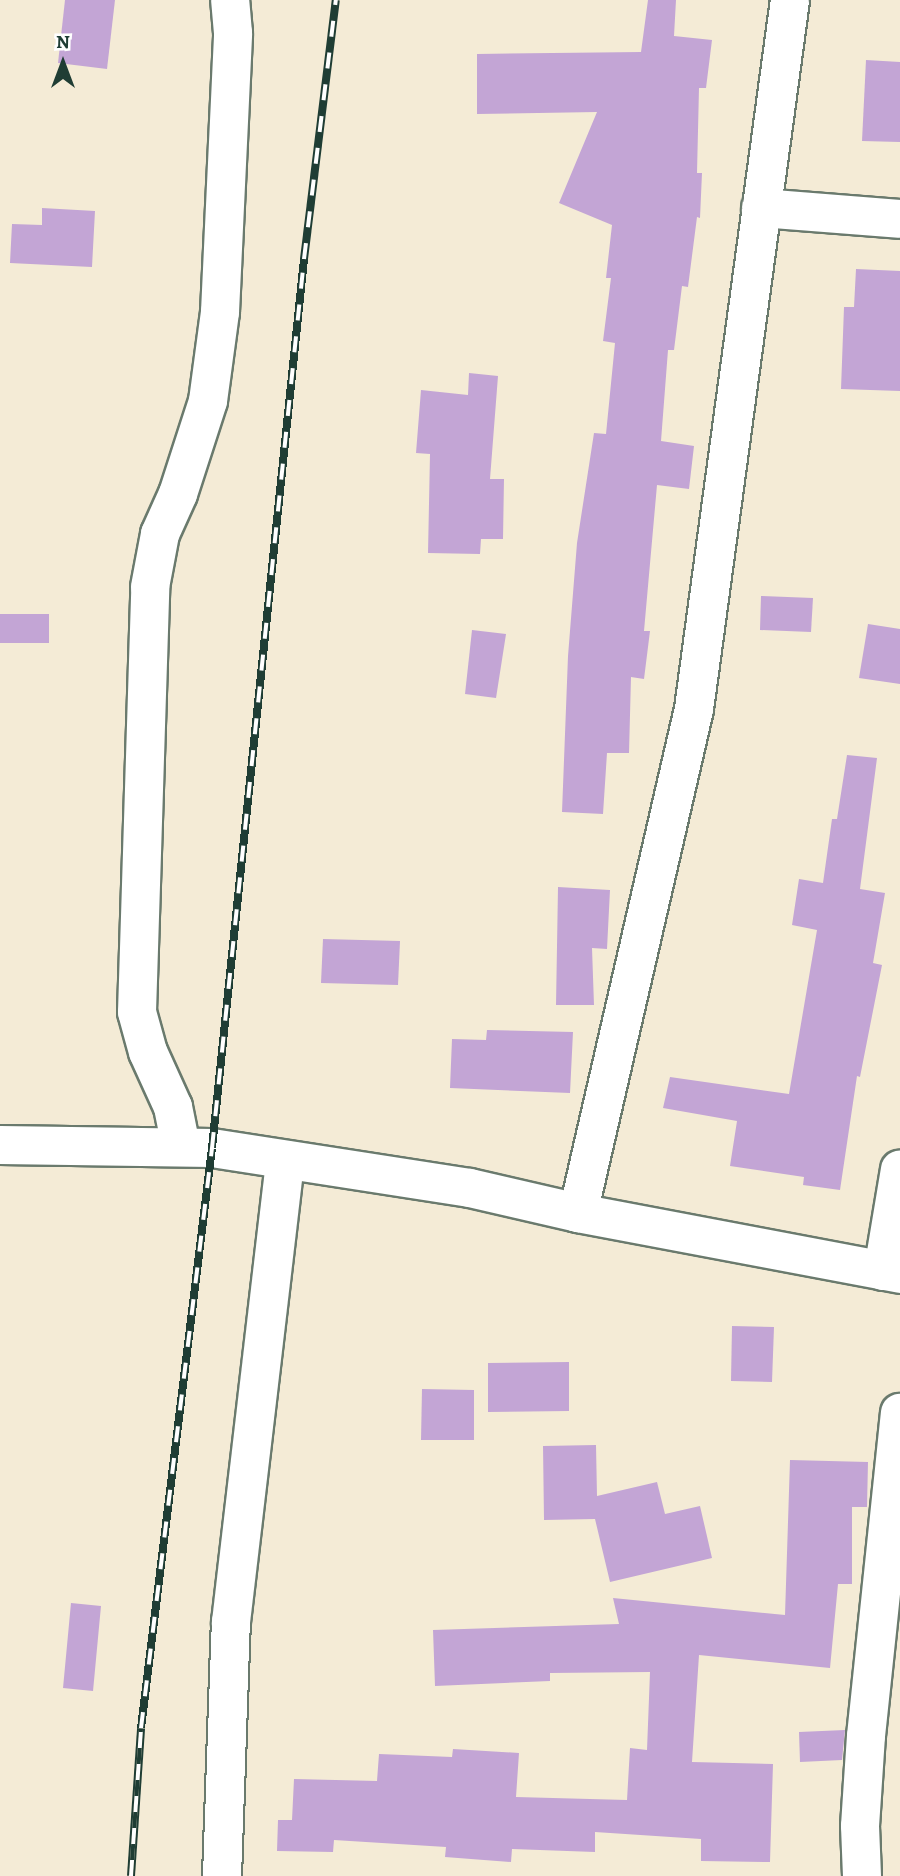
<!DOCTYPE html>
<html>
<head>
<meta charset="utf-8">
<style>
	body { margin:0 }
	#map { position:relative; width:900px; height:1876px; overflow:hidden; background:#f4ebd6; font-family:Alegreya,serif }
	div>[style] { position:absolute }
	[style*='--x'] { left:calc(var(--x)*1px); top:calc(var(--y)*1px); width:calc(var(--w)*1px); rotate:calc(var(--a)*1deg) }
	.building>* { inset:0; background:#c3a5d5 }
	.roads { filter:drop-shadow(2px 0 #6a7a6d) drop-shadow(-2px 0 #6a7a6d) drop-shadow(0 2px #6a7a6d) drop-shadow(0 -2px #6a7a6d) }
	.minor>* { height:38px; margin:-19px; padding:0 19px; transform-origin:19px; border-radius:19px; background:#fff }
	.rail>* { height:8px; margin-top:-4px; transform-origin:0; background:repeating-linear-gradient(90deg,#fff 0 16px,#1f3d34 0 32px); box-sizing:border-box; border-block:2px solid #1f3d34 }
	span { translate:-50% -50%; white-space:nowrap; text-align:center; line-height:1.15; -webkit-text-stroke:6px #fff; paint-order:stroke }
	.north { position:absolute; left:28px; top:28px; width:70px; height:70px; -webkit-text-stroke:5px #fff; paint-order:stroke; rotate:0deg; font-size:19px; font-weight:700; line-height:28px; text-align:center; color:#1f3d34 }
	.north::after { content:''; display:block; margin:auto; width:24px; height:32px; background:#1f3d34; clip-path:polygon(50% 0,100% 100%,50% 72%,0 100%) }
</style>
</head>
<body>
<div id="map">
	<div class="building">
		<div style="clip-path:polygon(65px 0,115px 0,107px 69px,58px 63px)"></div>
		<div style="clip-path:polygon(648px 0,676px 0,674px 36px,712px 40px,706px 88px,699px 88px,697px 173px,702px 173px,700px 218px,697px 217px,688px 287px,682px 286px,674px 350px,668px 350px,661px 441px,694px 446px,689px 489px,657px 485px,644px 631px,650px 631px,644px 679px,631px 677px,629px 753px,607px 753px,603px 814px,562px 812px,568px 656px,577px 543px,594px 433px,606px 434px,615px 343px,603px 341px,611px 278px,606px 278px,612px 225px,559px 203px,597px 112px,477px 114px,477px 54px,641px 52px)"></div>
		<div style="clip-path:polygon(866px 60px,900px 62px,900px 142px,862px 141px)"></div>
		<div style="clip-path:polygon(42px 208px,95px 211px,92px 267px,10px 263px,12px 224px,42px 225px)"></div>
		<div style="clip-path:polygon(856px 269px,900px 271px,900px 391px,841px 389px,844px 307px,854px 307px)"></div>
		<div style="clip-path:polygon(469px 373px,498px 376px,490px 479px,504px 479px,503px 539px,481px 539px,480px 554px,428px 553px,430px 454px,416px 453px,421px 390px,468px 395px)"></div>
		<div style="clip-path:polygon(761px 596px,813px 598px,811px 632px,760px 630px)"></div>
		<div style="clip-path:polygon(0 614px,49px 614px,49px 643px,0 643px)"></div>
		<div style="clip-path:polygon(868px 624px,900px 629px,900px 684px,859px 678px)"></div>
		<div style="clip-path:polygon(472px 630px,506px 634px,496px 698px,465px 694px)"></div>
		<div style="clip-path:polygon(847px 755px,877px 758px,860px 889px,885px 893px,873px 963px,882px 965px,860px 1077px,857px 1076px,840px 1190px,803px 1185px,804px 1177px,730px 1166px,737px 1121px,663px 1108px,670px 1077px,789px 1094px,817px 930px,792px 925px,799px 879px,823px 883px,832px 819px,837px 819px)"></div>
		<div style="clip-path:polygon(558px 887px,610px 890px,607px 949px,592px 948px,594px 1005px,556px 1005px)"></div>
		<div style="clip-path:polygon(323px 939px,400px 941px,398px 985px,321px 983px)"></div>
		<div style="clip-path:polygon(487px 1030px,573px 1032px,570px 1093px,450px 1088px,452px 1039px,486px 1040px)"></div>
		<div style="clip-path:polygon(732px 1326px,774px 1327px,772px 1382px,731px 1381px)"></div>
		<div style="clip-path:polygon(569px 1362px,569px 1411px,488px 1412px,488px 1363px)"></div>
		<div style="clip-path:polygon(422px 1389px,474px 1390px,474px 1440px,421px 1440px)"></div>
		<div style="clip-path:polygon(596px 1445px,597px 1496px,657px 1482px,665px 1514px,700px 1506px,712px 1558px,610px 1582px,595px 1519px,544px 1520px,543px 1446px)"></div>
		<div style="clip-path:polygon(790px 1460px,868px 1462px,867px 1507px,852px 1507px,852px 1584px,838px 1584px,830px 1668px,699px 1655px,692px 1762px,773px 1764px,770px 1862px,701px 1861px,701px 1839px,595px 1832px,595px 1852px,512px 1849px,511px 1862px,445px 1857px,446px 1847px,334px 1840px,333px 1852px,277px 1851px,278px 1820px,292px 1820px,294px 1779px,377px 1781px,379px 1754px,452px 1757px,453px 1749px,519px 1753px,516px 1797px,627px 1800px,630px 1748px,647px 1750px,650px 1672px,550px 1673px,550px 1681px,435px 1686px,433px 1630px,619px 1624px,613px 1598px,785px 1615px)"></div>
		<div style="clip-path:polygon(71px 1603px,101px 1606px,93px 1691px,63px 1688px)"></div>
		<div style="clip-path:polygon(845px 1730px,842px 1760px,800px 1762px,799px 1732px)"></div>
	</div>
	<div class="roads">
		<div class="minor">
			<div style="--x:761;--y:208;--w:139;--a:4.5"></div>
			<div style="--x:0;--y:1145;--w:212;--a:0.8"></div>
			<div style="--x:212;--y:1148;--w:261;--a:8.8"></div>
			<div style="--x:470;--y:1188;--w:111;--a:13"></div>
			<div style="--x:578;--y:1213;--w:328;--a:10.7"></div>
			<div style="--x:181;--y:1147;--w:41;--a:-101.3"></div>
			<div style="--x:173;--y:1107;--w:60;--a:-114.4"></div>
			<div style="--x:148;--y:1052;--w:41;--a:-105.4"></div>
			<div style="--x:137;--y:1012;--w:425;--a:-88.2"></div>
			<div style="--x:150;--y:587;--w:54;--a:-79.3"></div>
			<div style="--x:160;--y:534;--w:44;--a:-65.8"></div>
			<div style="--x:178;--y:494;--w:98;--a:-72.1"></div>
			<div style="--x:208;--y:401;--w:90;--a:-82.3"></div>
			<div style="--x:220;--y:312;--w:279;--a:-87.3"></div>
			<div style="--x:233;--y:33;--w:33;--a:-95"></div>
			<div style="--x:578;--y:1213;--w:517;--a:-77.04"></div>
			<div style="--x:694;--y:709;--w:715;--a:-82.29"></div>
			<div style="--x:883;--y:1271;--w:103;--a:-80.5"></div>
			<div style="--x:222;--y:1876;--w:254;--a:-88"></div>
			<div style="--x:231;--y:1622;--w:465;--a:-83.3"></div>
			<div style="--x:862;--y:1876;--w:50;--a:-92.3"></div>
			<div style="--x:860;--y:1826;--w:90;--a:-86.2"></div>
			<div style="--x:866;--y:1736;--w:325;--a:-84"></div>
		</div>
	</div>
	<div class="rail">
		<div style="--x:131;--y:1876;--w:148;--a:-86.1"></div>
		<div style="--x:141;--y:1728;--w:584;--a:-83.02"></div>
		<div style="--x:212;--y:1148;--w:894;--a:-84.09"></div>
		<div style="--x:304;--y:259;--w:261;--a:-83"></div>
	</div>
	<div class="north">N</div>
</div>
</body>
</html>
